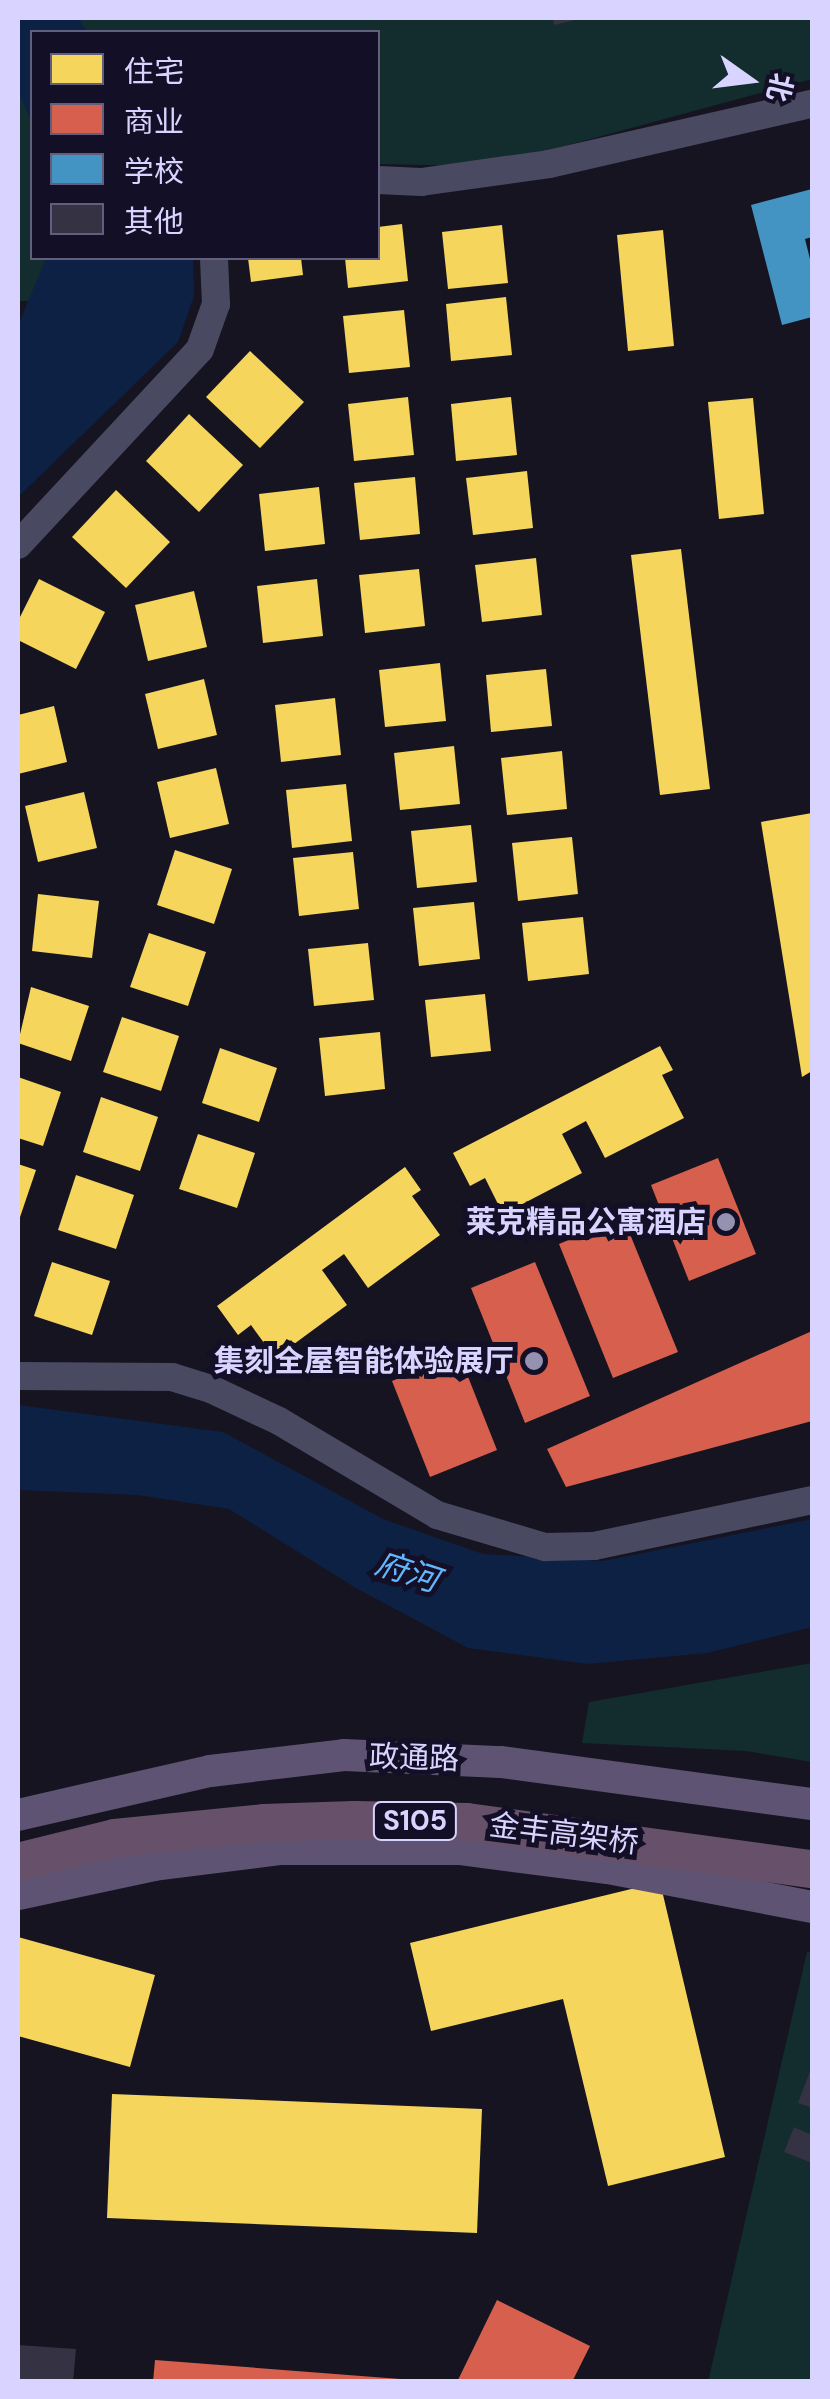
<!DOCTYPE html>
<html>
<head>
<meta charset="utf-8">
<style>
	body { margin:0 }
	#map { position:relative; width:830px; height:2399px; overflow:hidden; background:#161421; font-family:"DM Sans","Noto Sans SC",sans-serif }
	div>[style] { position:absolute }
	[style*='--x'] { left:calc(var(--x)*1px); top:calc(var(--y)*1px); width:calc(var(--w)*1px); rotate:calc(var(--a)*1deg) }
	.green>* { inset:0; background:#132c2d }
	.water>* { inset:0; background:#0d2144 }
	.homes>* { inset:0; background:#f6d55c }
	.shops>* { inset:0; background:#d6604d }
	.schools>* { inset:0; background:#4393c3 }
	.building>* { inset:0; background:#343243 }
	.minor>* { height:28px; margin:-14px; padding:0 14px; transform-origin:14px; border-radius:14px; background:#4a4962 }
	.major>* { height:32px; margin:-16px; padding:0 16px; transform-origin:16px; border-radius:16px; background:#5e5373 }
	.highway>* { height:38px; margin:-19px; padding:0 19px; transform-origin:19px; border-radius:19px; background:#67516a }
	.dots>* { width:28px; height:28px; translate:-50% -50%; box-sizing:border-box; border:5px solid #130f26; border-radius:50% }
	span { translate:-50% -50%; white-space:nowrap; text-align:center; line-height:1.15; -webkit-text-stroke:10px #130f26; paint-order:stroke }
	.shield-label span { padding:2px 8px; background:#130f26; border:2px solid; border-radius:8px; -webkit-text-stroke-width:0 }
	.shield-label { font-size:28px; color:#d9d4ff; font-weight:700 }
	.poi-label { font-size:30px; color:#d9d4ff; font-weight:700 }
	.right { translate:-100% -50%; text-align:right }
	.street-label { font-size:30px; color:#d9d4ff }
	.water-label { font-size:32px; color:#62b6ff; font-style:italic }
	.frame { position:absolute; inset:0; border:20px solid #d9d4ff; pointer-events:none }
	.legend { position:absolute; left:30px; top:30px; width:350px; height:230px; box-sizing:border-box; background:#130f26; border:2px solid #625e7d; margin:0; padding:12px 18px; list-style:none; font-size:30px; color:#d9d4ff }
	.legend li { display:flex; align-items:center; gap:20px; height:50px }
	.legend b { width:50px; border:2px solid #625e7d }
	.north { position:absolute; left:700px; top:30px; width:100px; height:100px; -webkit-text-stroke:8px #130f26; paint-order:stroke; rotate:104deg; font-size:28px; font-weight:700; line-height:40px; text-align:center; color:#d9d4ff }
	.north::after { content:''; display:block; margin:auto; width:35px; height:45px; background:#d9d4ff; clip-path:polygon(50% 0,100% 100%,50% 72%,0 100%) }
</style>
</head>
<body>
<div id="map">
	<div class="green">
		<div style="clip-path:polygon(18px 18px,812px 18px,812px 79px,539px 153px,472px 166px,378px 164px,378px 32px,32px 32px,32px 258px,149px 258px,107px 301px,18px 301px)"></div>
		<div style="clip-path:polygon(812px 1663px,812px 1762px,746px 1751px,582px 1743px,589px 1702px)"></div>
		<div style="clip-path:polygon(807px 1952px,812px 1952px,812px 2381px,708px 2382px)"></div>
	</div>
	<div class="water">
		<div style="clip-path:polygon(18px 18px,79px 18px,87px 32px,32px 32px,32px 123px,18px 91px)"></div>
		<div style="clip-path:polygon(46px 258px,193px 258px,194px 296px,178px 342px,18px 497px,18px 326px)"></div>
		<div style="clip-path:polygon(18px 1405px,223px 1432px,383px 1519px,483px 1554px,603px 1561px,812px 1519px,812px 1627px,707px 1653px,588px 1664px,468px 1648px,356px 1588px,229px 1509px,138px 1495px,18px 1490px)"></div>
	</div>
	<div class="homes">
		<div style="clip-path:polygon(402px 224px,408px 281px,348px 288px,345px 258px,378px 258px,378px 227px)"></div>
		<div style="clip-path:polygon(502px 225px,508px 283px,448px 289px,442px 232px)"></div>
		<div style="clip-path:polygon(663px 230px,674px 346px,628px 351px,617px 235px)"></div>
		<div style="clip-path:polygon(248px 258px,301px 258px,303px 275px,251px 282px)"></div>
		<div style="clip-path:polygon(506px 297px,512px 355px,451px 361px,446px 304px)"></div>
		<div style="clip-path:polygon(404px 310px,410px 367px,349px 373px,343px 316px)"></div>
		<div style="clip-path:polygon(250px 351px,304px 402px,260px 448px,206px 397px)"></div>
		<div style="clip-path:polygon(408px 397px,414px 455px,354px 461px,348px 404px)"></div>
		<div style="clip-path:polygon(511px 397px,517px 455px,456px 461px,451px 404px)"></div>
		<div style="clip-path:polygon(753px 398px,764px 514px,719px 519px,708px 402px)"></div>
		<div style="clip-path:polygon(189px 414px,243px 465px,199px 512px,146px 461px)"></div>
		<div style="clip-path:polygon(527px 471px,533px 528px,473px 535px,466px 478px)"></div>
		<div style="clip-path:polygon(415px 477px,420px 534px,360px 540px,354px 483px)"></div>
		<div style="clip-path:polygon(319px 487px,325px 544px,265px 551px,259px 494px)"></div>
		<div style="clip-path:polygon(116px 490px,170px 542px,126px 588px,72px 537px)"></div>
		<div style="clip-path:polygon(681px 549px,710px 789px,660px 795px,631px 555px)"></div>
		<div style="clip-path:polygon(536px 558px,542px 615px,482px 622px,475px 565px)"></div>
		<div style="clip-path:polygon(419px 569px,425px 626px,365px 633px,359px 575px)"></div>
		<div style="clip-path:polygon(39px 579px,105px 612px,76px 669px,18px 640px,18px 621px)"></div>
		<div style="clip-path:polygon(317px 579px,323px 636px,263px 643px,257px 586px)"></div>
		<div style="clip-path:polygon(194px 591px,207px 647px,148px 661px,135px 605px)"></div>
		<div style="clip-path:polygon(440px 663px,446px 721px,385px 727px,379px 670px)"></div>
		<div style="clip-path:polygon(546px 669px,552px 726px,491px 732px,486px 675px)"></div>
		<div style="clip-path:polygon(204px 679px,217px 735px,158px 749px,145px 694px)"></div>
		<div style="clip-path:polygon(335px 698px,341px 755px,281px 762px,275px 705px)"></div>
		<div style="clip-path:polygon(54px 706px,67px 762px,18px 774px,18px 715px)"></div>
		<div style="clip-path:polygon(454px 746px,460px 804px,400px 810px,394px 753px)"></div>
		<div style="clip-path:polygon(562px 751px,567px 809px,507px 815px,501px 758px)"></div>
		<div style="clip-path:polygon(216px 768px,229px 824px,170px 838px,157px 782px)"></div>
		<div style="clip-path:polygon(346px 784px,352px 841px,292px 848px,286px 790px)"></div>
		<div style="clip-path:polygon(84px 792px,97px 848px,38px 862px,25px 806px)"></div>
		<div style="clip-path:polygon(812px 813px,812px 1071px,802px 1077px,761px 822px)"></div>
		<div style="clip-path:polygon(471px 825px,477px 882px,417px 888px,411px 831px)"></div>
		<div style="clip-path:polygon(572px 837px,578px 894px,518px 901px,512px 843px)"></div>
		<div style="clip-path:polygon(175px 850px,232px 869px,214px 924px,157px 905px)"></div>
		<div style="clip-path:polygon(353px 852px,359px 909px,299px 916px,293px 858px)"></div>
		<div style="clip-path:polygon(38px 894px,99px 901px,92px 958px,32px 951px)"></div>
		<div style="clip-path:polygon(474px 902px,480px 959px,419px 966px,413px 908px)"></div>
		<div style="clip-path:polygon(583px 917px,589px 974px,528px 981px,522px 923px)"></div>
		<div style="clip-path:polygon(149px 933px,206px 952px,188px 1006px,130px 987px)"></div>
		<div style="clip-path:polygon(368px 943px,374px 1000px,314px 1006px,308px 949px)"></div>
		<div style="clip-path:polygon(31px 987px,89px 1006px,71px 1061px,18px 1043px)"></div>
		<div style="clip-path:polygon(485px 994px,491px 1051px,431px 1057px,425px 1000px)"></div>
		<div style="clip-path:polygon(122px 1017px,179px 1036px,161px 1091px,103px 1072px)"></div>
		<div style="clip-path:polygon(380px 1032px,385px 1089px,325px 1096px,319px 1038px)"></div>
		<div style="clip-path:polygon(660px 1046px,673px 1070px,662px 1075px,684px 1118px,605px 1158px,586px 1121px,562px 1134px,582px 1173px,503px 1214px,485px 1178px,470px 1186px,453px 1153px)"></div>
		<div style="clip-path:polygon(220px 1048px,277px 1068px,259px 1122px,202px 1103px)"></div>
		<div style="clip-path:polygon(18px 1077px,61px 1092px,43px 1146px,18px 1138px)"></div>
		<div style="clip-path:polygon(101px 1097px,158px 1117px,140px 1171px,83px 1152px)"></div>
		<div style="clip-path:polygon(198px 1134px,255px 1153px,237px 1208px,179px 1189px)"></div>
		<div style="clip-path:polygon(18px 1164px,36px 1170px,18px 1223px)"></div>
		<div style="clip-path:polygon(405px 1167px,421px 1190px,412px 1196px,440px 1235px,368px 1288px,344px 1254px,322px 1270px,347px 1305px,275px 1358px,251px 1325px,238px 1335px,217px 1306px)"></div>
		<div style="clip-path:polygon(76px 1175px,134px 1195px,116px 1249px,58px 1230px)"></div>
		<div style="clip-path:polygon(52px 1262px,110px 1281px,92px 1335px,34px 1316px)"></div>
		<div style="clip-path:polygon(660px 1882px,725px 2157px,608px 2186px,563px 1999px,431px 2031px,410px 1943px)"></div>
		<div style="clip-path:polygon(18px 1937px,155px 1975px,130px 2067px,18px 2036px)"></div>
		<div style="clip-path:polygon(112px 2094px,482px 2109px,477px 2233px,107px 2218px)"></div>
	</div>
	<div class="shops">
		<div style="clip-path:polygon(718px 1158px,756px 1254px,689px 1281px,651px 1185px)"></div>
		<div style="clip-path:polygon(623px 1217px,678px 1352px,613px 1378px,559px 1244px)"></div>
		<div style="clip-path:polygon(535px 1262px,590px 1396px,525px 1423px,471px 1288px)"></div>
		<div style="clip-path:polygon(812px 1331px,812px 1421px,566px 1487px,547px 1449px)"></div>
		<div style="clip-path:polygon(459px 1354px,497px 1450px,430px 1477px,392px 1381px)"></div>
		<div style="clip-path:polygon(497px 2300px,590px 2346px,572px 2382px,457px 2382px)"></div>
		<div style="clip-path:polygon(155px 2360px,400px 2379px,400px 2382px,153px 2382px)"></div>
	</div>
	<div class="schools">
		<div style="clip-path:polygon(812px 189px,812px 237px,805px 239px,812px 267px,812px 317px,782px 325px,751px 205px)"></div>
	</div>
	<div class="building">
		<div style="clip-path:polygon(553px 18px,580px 18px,580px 19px,554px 25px)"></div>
		<div style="clip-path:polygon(810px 2071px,812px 2073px,812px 2108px,798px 2103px)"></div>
		<div style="clip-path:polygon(794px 2127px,812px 2135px,812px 2163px,784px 2152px)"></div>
		<div style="clip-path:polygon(18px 2345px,76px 2349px,73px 2382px,18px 2382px)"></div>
	</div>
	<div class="minor">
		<div style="--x:378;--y:180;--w:43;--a:2.7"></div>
		<div style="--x:421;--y:182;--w:129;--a:-8"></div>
		<div style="--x:549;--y:164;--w:270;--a:-12.9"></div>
		<div style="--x:18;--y:545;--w:267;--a:-47.1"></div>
		<div style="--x:200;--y:349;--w:48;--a:-70.4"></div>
		<div style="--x:216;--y:304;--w:46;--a:-92.5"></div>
		<div style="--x:18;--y:1376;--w:154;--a:0.4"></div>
		<div style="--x:172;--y:1377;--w:41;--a:17.1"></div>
		<div style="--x:211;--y:1389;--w:75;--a:25.2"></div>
		<div style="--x:279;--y:1421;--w:184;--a:30.7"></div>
		<div style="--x:437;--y:1515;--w:113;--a:16.5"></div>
		<div style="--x:545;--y:1547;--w:49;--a:-1.2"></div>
		<div style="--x:594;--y:1546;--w:223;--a:-11.9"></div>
	</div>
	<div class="major">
		<div style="--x:18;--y:1815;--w:197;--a:-12.9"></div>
		<div style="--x:210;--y:1771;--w:135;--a:-6.8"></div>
		<div style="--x:344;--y:1755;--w:157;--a:2.6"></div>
		<div style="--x:501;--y:1762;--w:314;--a:7.7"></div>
		<div style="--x:18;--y:1894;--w:139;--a:-12"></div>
		<div style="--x:154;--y:1865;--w:128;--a:-7.2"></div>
		<div style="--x:281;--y:1849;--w:178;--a:0"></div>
		<div style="--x:459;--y:1849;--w:150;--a:7.3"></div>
		<div style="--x:608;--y:1868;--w:208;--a:10.8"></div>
	</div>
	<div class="highway">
		<div style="--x:18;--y:1862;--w:100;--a:-13.9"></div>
		<div style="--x:115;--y:1838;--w:150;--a:-5.7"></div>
		<div style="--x:264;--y:1823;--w:90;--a:-1.9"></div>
		<div style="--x:354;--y:1820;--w:113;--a:1"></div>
		<div style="--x:467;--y:1822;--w:348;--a:7.8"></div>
	</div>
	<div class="dots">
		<div style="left:726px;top:1222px;background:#9591b1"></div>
		<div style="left:534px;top:1361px;background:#9591b1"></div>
	</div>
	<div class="shield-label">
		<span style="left:415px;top:1821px">S105</span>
	</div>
	<div class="poi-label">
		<span class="right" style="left:706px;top:1222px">莱克精品公寓酒店</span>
		<span class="right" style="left:514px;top:1361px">集刻全屋智能体验展厅</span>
	</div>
	<div class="street-label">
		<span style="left:414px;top:1758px;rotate:2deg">政通路</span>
		<span style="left:564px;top:1834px;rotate:7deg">金丰高架桥</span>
	</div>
	<div class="water-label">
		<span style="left:407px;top:1572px;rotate:18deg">府河</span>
	</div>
	<div class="frame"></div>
	<ul class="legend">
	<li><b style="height:28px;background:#f6d55c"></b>住宅</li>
	<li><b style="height:28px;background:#d6604d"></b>商业</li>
	<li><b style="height:28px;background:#4393c3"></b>学校</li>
	<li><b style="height:28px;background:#343243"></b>其他</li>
	</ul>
	<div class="north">北</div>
</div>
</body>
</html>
